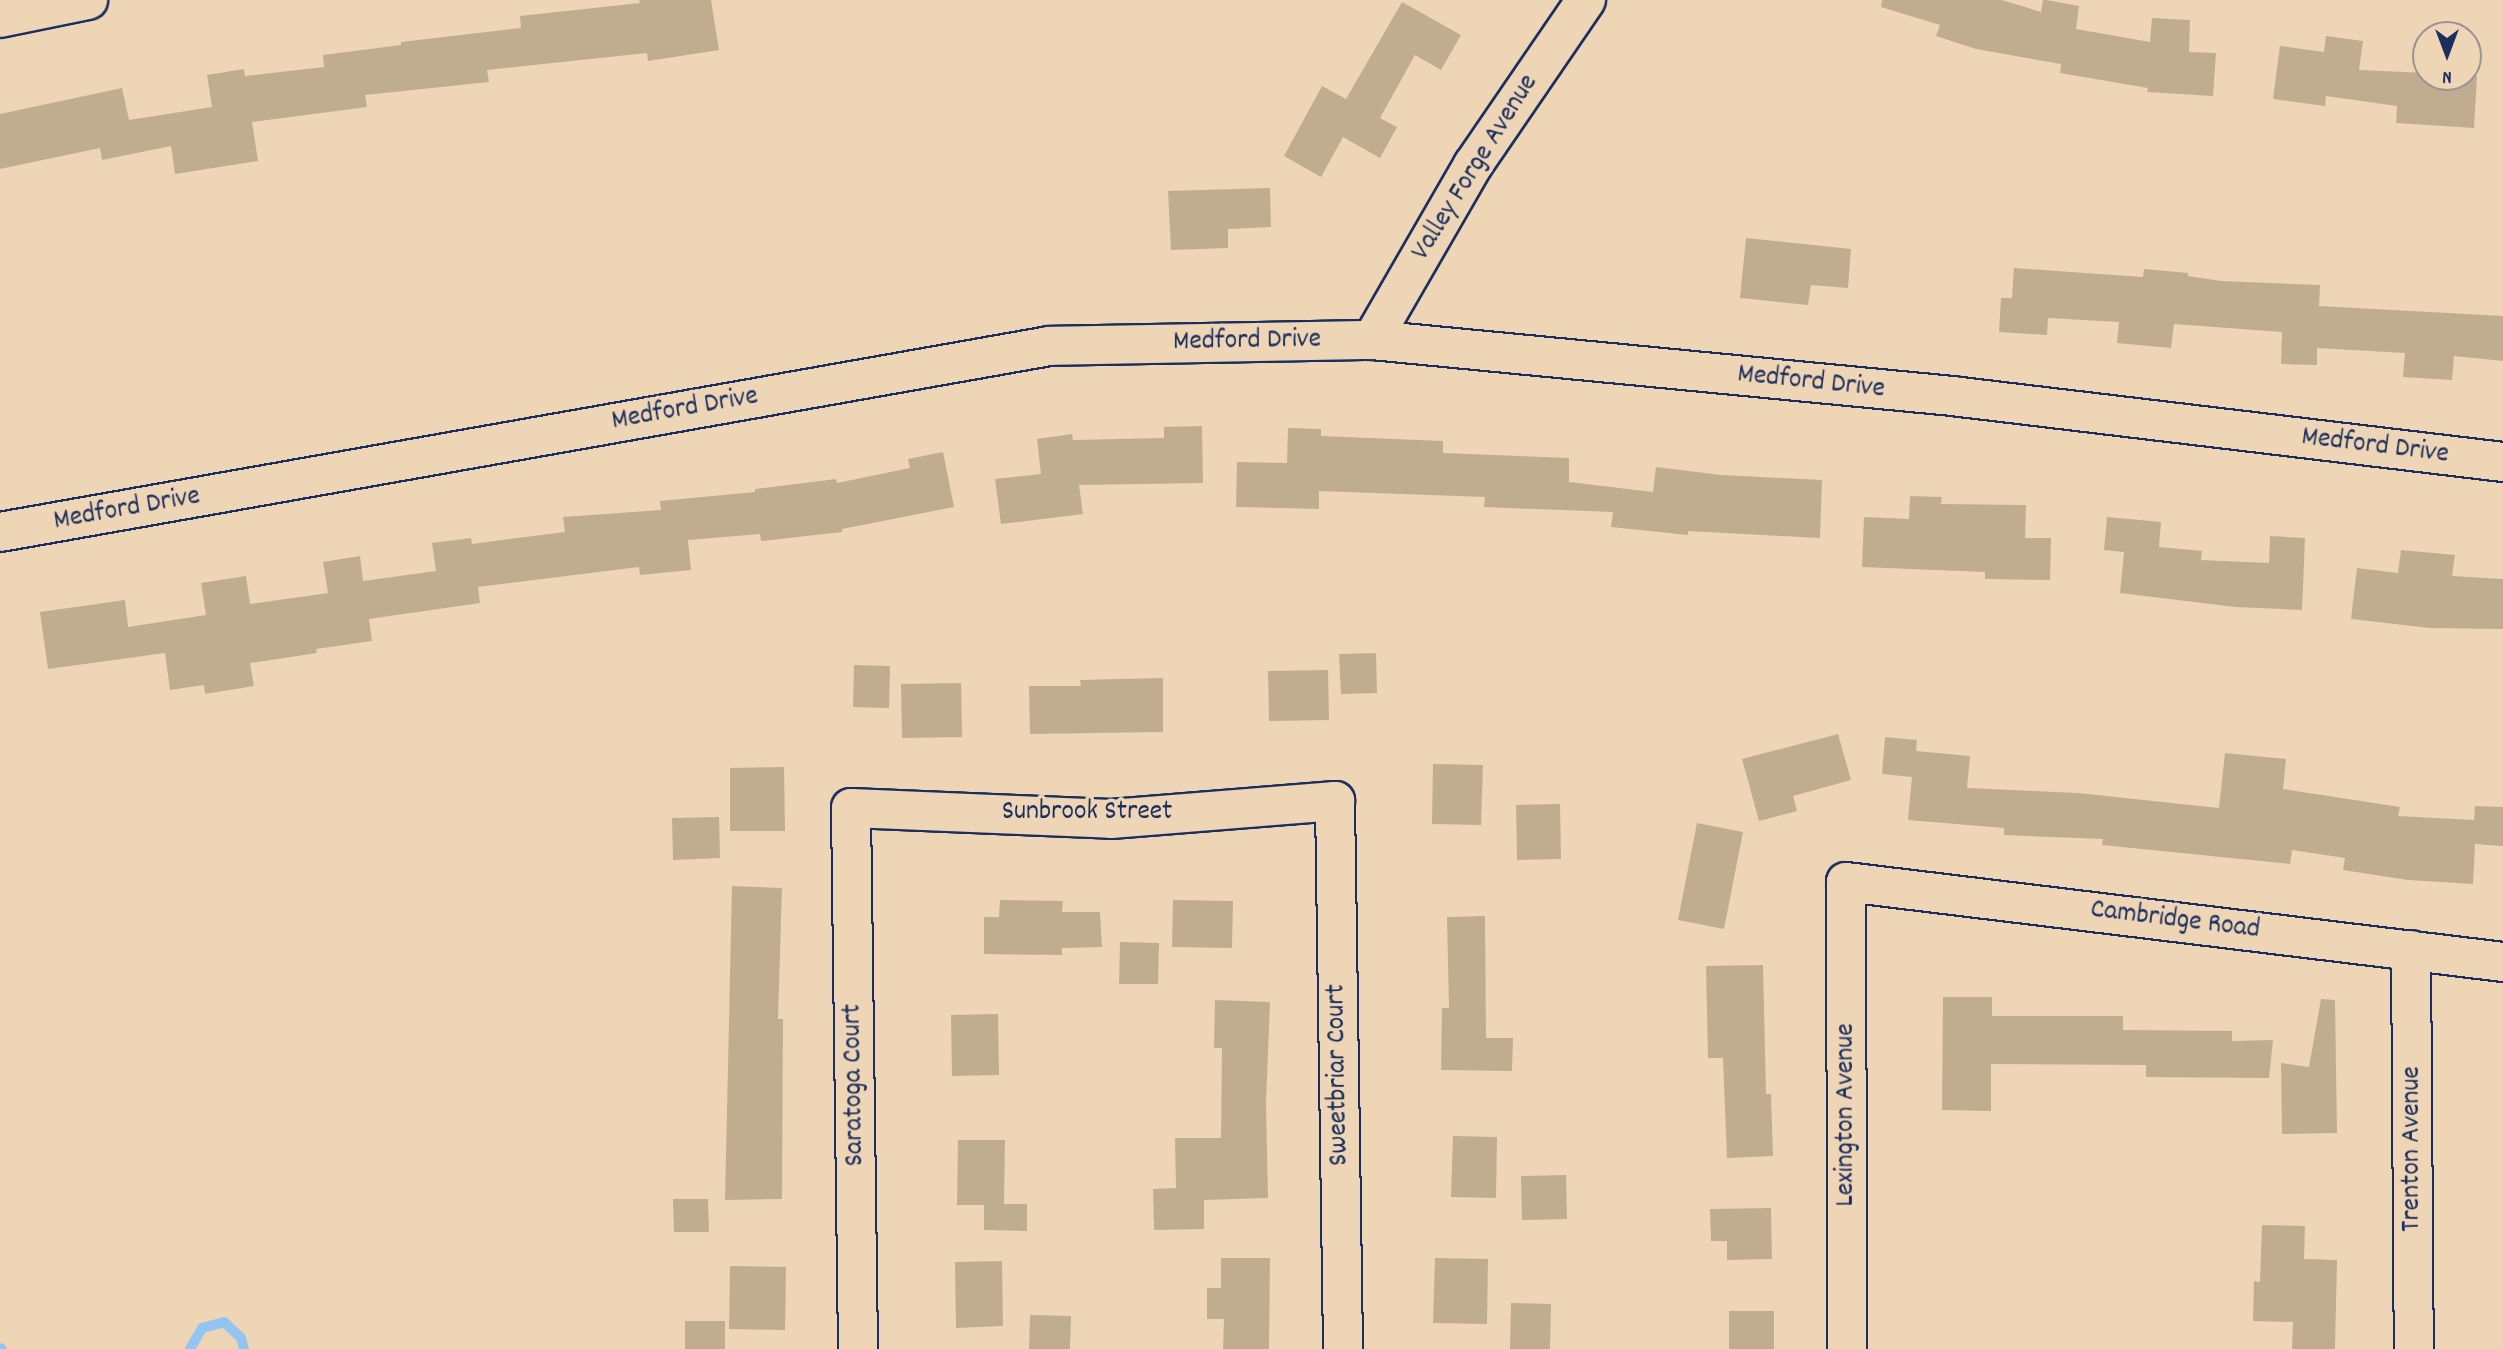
<!DOCTYPE html>
<html>
<head>
<meta charset="utf-8">
<style>
	body { margin:0 }
	#map { position:relative; width:2503px; height:1349px; overflow:hidden; background:#eed5b6; font-family:Dekko,sans-serif }
	div>[style] { position:absolute }
	[style*='--x'] { left:calc(var(--x)*1px); top:calc(var(--y)*1px); width:calc(var(--w)*1px); rotate:calc(var(--a)*1deg) }
	.stream>* { height:10px; margin:-5px; padding:0 5px; transform-origin:5px; border-radius:5px; background:#94c5f0 }
	.building>* { inset:0; background:#c0ad90 }
	.roads { filter:drop-shadow(2px 0 #1b2f5e) drop-shadow(-2px 0 #1b2f5e) drop-shadow(0 2px #1b2f5e) drop-shadow(0 -2px #1b2f5e) }
	.street>* { height:38px; margin:-19px; padding:0 19px; transform-origin:19px; border-radius:19px; background:#eed5b6 }
	span { translate:-50% -50%; white-space:nowrap; text-align:center; line-height:1.15; -webkit-text-stroke:7px #eed5b6; paint-order:stroke }
	.street-label { font-size:28px; color:#1b2f5e }
	.north { position:absolute; left:2412px; top:21px; width:70px; height:70px; box-sizing:border-box; background:#eed5b6; border:2px solid #9a9393; border-radius:50%; rotate:180deg; font-size:19px; font-weight:700; line-height:28px; text-align:center; color:#1b2f5e }
	.north::after { content:''; display:block; margin:auto; width:24px; height:32px; background:#1b2f5e; clip-path:polygon(50% 0,100% 100%,50% 72%,0 100%) }
</style>
</head>
<body>
<div id="map">
	<div class="stream">
		<div style="--x:0;--y:1348;--w:2;--a:27"></div>
		<div style="--x:190;--y:1349;--w:24;--a:-60"></div>
		<div style="--x:202;--y:1328;--w:23;--a:-15"></div>
		<div style="--x:224;--y:1322;--w:23;--a:43"></div>
		<div style="--x:241;--y:1338;--w:11;--a:75"></div>
	</div>
	<div class="building">
		<div style="clip-path:polygon(639px 0,711px 0,719px 50px,648px 61px,647px 53px,487px 70px,489px 82px,365px 95px,367px 107px,252px 122px,258px 161px,175px 174px,171px 146px,102px 160px,100px 148px,0 169px,0 114px,122px 88px,129px 120px,212px 107px,207px 75px,244px 69px,245px 76px,324px 67px,323px 55px,401px 45px,401px 42px,521px 28px,520px 16px,640px 3px)"></div>
		<div style="clip-path:polygon(1882px 0,2002px 0,2041px 12px,2043px 0,2046px 0,2079px 6px,2076px 29px,2150px 42px,2152px 18px,2190px 20px,2189px 52px,2216px 53px,2213px 96px,2147px 92px,2148px 88px,2060px 73px,2061px 64px,1976px 49px,1936px 36px,1940px 25px,1881px 7px)"></div>
		<div style="clip-path:polygon(1402px 2px,1461px 35px,1441px 70px,1415px 55px,1380px 118px,1397px 127px,1380px 158px,1343px 137px,1321px 177px,1284px 156px,1322px 86px,1346px 99px)"></div>
		<div style="clip-path:polygon(2326px 36px,2363px 41px,2359px 70px,2426px 73px,2426px 77px,2477px 76px,2474px 128px,2396px 123px,2397px 106px,2326px 96px,2325px 106px,2273px 99px,2280px 46px,2324px 52px)"></div>
		<div style="clip-path:polygon(1270px 188px,1271px 227px,1228px 229px,1228px 248px,1171px 250px,1168px 191px)"></div>
		<div style="clip-path:polygon(1746px 238px,1851px 249px,1848px 288px,1811px 285px,1808px 305px,1740px 298px)"></div>
		<div style="clip-path:polygon(2014px 268px,2143px 277px,2144px 269px,2188px 273px,2188px 276px,2221px 281px,2320px 285px,2319px 306px,2503px 316px,2503px 361px,2454px 356px,2452px 380px,2403px 377px,2405px 353px,2317px 348px,2317px 365px,2281px 364px,2282px 332px,2174px 324px,2171px 348px,2117px 343px,2119px 322px,2048px 318px,2047px 335px,1999px 332px,2001px 298px,2012px 298px)"></div>
		<div style="clip-path:polygon(1202px 426px,1203px 483px,1079px 485px,1083px 514px,1001px 524px,995px 479px,1041px 474px,1037px 439px,1072px 434px,1073px 440px,1164px 438px,1164px 427px)"></div>
		<div style="clip-path:polygon(1288px 428px,1321px 429px,1321px 436px,1443px 441px,1443px 453px,1569px 458px,1569px 482px,1653px 492px,1656px 467px,1721px 475px,1822px 480px,1820px 538px,1688px 531px,1688px 535px,1611px 527px,1613px 512px,1484px 507px,1485px 497px,1319px 491px,1319px 509px,1236px 507px,1237px 462px,1287px 463px)"></div>
		<div style="clip-path:polygon(943px 452px,954px 507px,842px 529px,842px 532px,761px 541px,760px 534px,688px 540px,691px 570px,640px 575px,639px 567px,478px 587px,480px 603px,369px 619px,372px 641px,316px 649px,317px 653px,250px 663px,254px 686px,205px 694px,204px 685px,170px 690px,165px 653px,48px 669px,40px 612px,125px 600px,128px 627px,206px 615px,201px 583px,246px 576px,250px 604px,328px 593px,323px 562px,360px 556px,363px 581px,436px 571px,432px 543px,471px 538px,472px 544px,565px 532px,563px 517px,661px 510px,660px 501px,755px 492px,755px 489px,836px 479px,837px 483px,910px 468px,908px 459px)"></div>
		<div style="clip-path:polygon(1910px 496px,1942px 497px,1941px 504px,2026px 505px,2025px 538px,2051px 538px,2050px 580px,1985px 579px,1985px 572px,1862px 567px,1864px 517px,1909px 519px)"></div>
		<div style="clip-path:polygon(2107px 517px,2161px 522px,2159px 547px,2202px 551px,2201px 560px,2269px 563px,2270px 536px,2305px 538px,2302px 610px,2235px 607px,2120px 593px,2124px 552px,2104px 550px)"></div>
		<div style="clip-path:polygon(2401px 550px,2455px 555px,2452px 576px,2503px 579px,2503px 629px,2430px 628px,2351px 619px,2357px 568px,2398px 573px)"></div>
		<div style="clip-path:polygon(1376px 653px,1377px 693px,1341px 694px,1339px 654px)"></div>
		<div style="clip-path:polygon(854px 665px,890px 666px,889px 708px,853px 707px)"></div>
		<div style="clip-path:polygon(1328px 670px,1329px 720px,1269px 721px,1268px 671px)"></div>
		<div style="clip-path:polygon(1163px 678px,1163px 732px,1030px 734px,1029px 686px,1081px 686px,1080px 680px)"></div>
		<div style="clip-path:polygon(961px 683px,962px 737px,902px 738px,901px 684px)"></div>
		<div style="clip-path:polygon(1838px 734px,1851px 780px,1793px 796px,1797px 811px,1759px 821px,1742px 759px)"></div>
		<div style="clip-path:polygon(1885px 737px,1917px 740px,1916px 751px,1970px 756px,1967px 788px,2078px 793px,2219px 808px,2225px 753px,2286px 759px,2283px 789px,2400px 807px,2398px 816px,2474px 820px,2475px 806px,2503px 807px,2503px 846px,2475px 844px,2473px 884px,2408px 880px,2343px 870px,2345px 858px,2292px 850px,2290px 864px,2102px 845px,2103px 839px,2004px 835px,2004px 828px,1908px 820px,1912px 777px,1882px 774px)"></div>
		<div style="clip-path:polygon(1433px 764px,1483px 765px,1481px 825px,1432px 824px)"></div>
		<div style="clip-path:polygon(784px 767px,785px 831px,730px 831px,730px 768px)"></div>
		<div style="clip-path:polygon(1560px 804px,1561px 859px,1517px 860px,1516px 805px)"></div>
		<div style="clip-path:polygon(719px 817px,720px 858px,673px 860px,672px 818px)"></div>
		<div style="clip-path:polygon(1697px 823px,1743px 832px,1724px 929px,1678px 920px)"></div>
		<div style="clip-path:polygon(732px 886px,782px 888px,778px 1019px,783px 1019px,782px 1199px,725px 1200px)"></div>
		<div style="clip-path:polygon(1000px 900px,1063px 901px,1062px 912px,1100px 912px,1102px 947px,1062px 948px,1062px 955px,984px 954px,984px 917px,999px 917px)"></div>
		<div style="clip-path:polygon(1173px 900px,1233px 901px,1232px 948px,1172px 947px)"></div>
		<div style="clip-path:polygon(1485px 916px,1486px 1038px,1513px 1038px,1512px 1071px,1441px 1070px,1442px 1008px,1449px 1008px,1447px 917px)"></div>
		<div style="clip-path:polygon(1120px 942px,1159px 943px,1158px 984px,1119px 984px)"></div>
		<div style="clip-path:polygon(1763px 965px,1766px 1094px,1771px 1094px,1773px 1156px,1727px 1158px,1723px 1058px,1708px 1058px,1706px 966px)"></div>
		<div style="clip-path:polygon(1943px 997px,1992px 997px,1992px 1016px,2123px 1016px,2123px 1030px,2232px 1031px,2232px 1041px,2273px 1040px,2269px 1078px,2146px 1077px,2146px 1065px,1991px 1064px,1991px 1111px,1942px 1110px)"></div>
		<div style="clip-path:polygon(2321px 999px,2335px 1000px,2337px 1133px,2282px 1134px,2281px 1063px,2309px 1067px)"></div>
		<div style="clip-path:polygon(1215px 1000px,1270px 1002px,1266px 1104px,1268px 1198px,1204px 1200px,1204px 1229px,1154px 1230px,1153px 1189px,1176px 1188px,1175px 1138px,1221px 1138px,1222px 1048px,1214px 1048px)"></div>
		<div style="clip-path:polygon(998px 1014px,999px 1075px,952px 1076px,951px 1015px)"></div>
		<div style="clip-path:polygon(1453px 1136px,1497px 1137px,1496px 1198px,1451px 1197px)"></div>
		<div style="clip-path:polygon(958px 1140px,1005px 1140px,1004px 1204px,1027px 1204px,1027px 1231px,984px 1230px,984px 1205px,957px 1205px)"></div>
		<div style="clip-path:polygon(1566px 1175px,1567px 1219px,1522px 1220px,1521px 1176px)"></div>
		<div style="clip-path:polygon(673px 1199px,708px 1199px,709px 1232px,674px 1232px)"></div>
		<div style="clip-path:polygon(1771px 1208px,1772px 1259px,1727px 1260px,1727px 1241px,1711px 1241px,1710px 1209px)"></div>
		<div style="clip-path:polygon(2262px 1225px,2305px 1226px,2304px 1259px,2337px 1260px,2335px 1349px,2292px 1349px,2293px 1322px,2253px 1321px,2254px 1281px,2260px 1282px)"></div>
		<div style="clip-path:polygon(1221px 1258px,1270px 1258px,1269px 1349px,1223px 1349px,1224px 1319px,1207px 1319px,1207px 1288px,1221px 1288px)"></div>
		<div style="clip-path:polygon(1435px 1258px,1488px 1259px,1487px 1324px,1433px 1323px)"></div>
		<div style="clip-path:polygon(1002px 1261px,1003px 1326px,956px 1328px,955px 1262px)"></div>
		<div style="clip-path:polygon(730px 1266px,786px 1267px,785px 1330px,729px 1329px)"></div>
		<div style="clip-path:polygon(1511px 1303px,1551px 1304px,1550px 1349px,1510px 1349px)"></div>
		<div style="clip-path:polygon(1729px 1311px,1774px 1311px,1774px 1349px,1729px 1349px)"></div>
		<div style="clip-path:polygon(1030px 1315px,1071px 1316px,1070px 1349px,1029px 1349px)"></div>
		<div style="clip-path:polygon(685px 1321px,725px 1321px,725px 1349px,685px 1349px)"></div>
	</div>
	<div class="roads">
		<div class="street">
			<div style="--x:0;--y:18;--w:90;--a:-11.6"></div>
			<div style="--x:1372;--y:340;--w:202;--a:-60"></div>
			<div style="--x:1473;--y:165;--w:200;--a:-55.6"></div>
			<div style="--x:0;--y:532;--w:1065;--a:-10.05"></div>
			<div style="--x:1049;--y:346;--w:323;--a:-1.1"></div>
			<div style="--x:1372;--y:340;--w:583;--a:5.51"></div>
			<div style="--x:1952;--y:396;--w:555;--a:6.83"></div>
			<div style="--x:2411;--y:950;--w:399;--a:89.6"></div>
			<div style="--x:858;--y:1349;--w:541;--a:-90.74"></div>
			<div style="--x:851;--y:808;--w:260;--a:2.4"></div>
			<div style="--x:1111;--y:819;--w:225;--a:-4.6"></div>
			<div style="--x:1335;--y:801;--w:548;--a:89.16"></div>
			<div style="--x:1847;--y:1349;--w:467;--a:-90.1"></div>
			<div style="--x:1846;--y:882;--w:662;--a:6.94"></div>
		</div>
	</div>
	<div class="street-label">
		<span style="left:1476px;top:168px;rotate:-58deg">Valley Forge Avenue</span>
		<span style="left:1247px;top:342px;rotate:-1deg">Medford Drive</span>
		<span style="left:1811px;top:383px;rotate:6deg">Medford Drive</span>
		<span style="left:685px;top:410px;rotate:-10deg">Medford Drive</span>
		<span style="left:2375px;top:447px;rotate:7deg">Medford Drive</span>
		<span style="left:127px;top:510px;rotate:-10deg">Medford Drive</span>
		<span style="left:1087px;top:813px">Sunbrook Street</span>
		<span style="left:2175px;top:921px;rotate:7deg">Cambridge Road</span>
		<span style="left:1339px;top:1075px;rotate:-91deg">Sweetbriar Court</span>
		<span style="left:855px;top:1085px;rotate:-91deg">Saratoga Court</span>
		<span style="left:1847px;top:1115px;rotate:-90deg">Lexington Avenue</span>
		<span style="left:2413px;top:1149px;rotate:-90deg">Trenton Avenue</span>
	</div>
	<div class="north">N</div>
</div>
</body>
</html>
